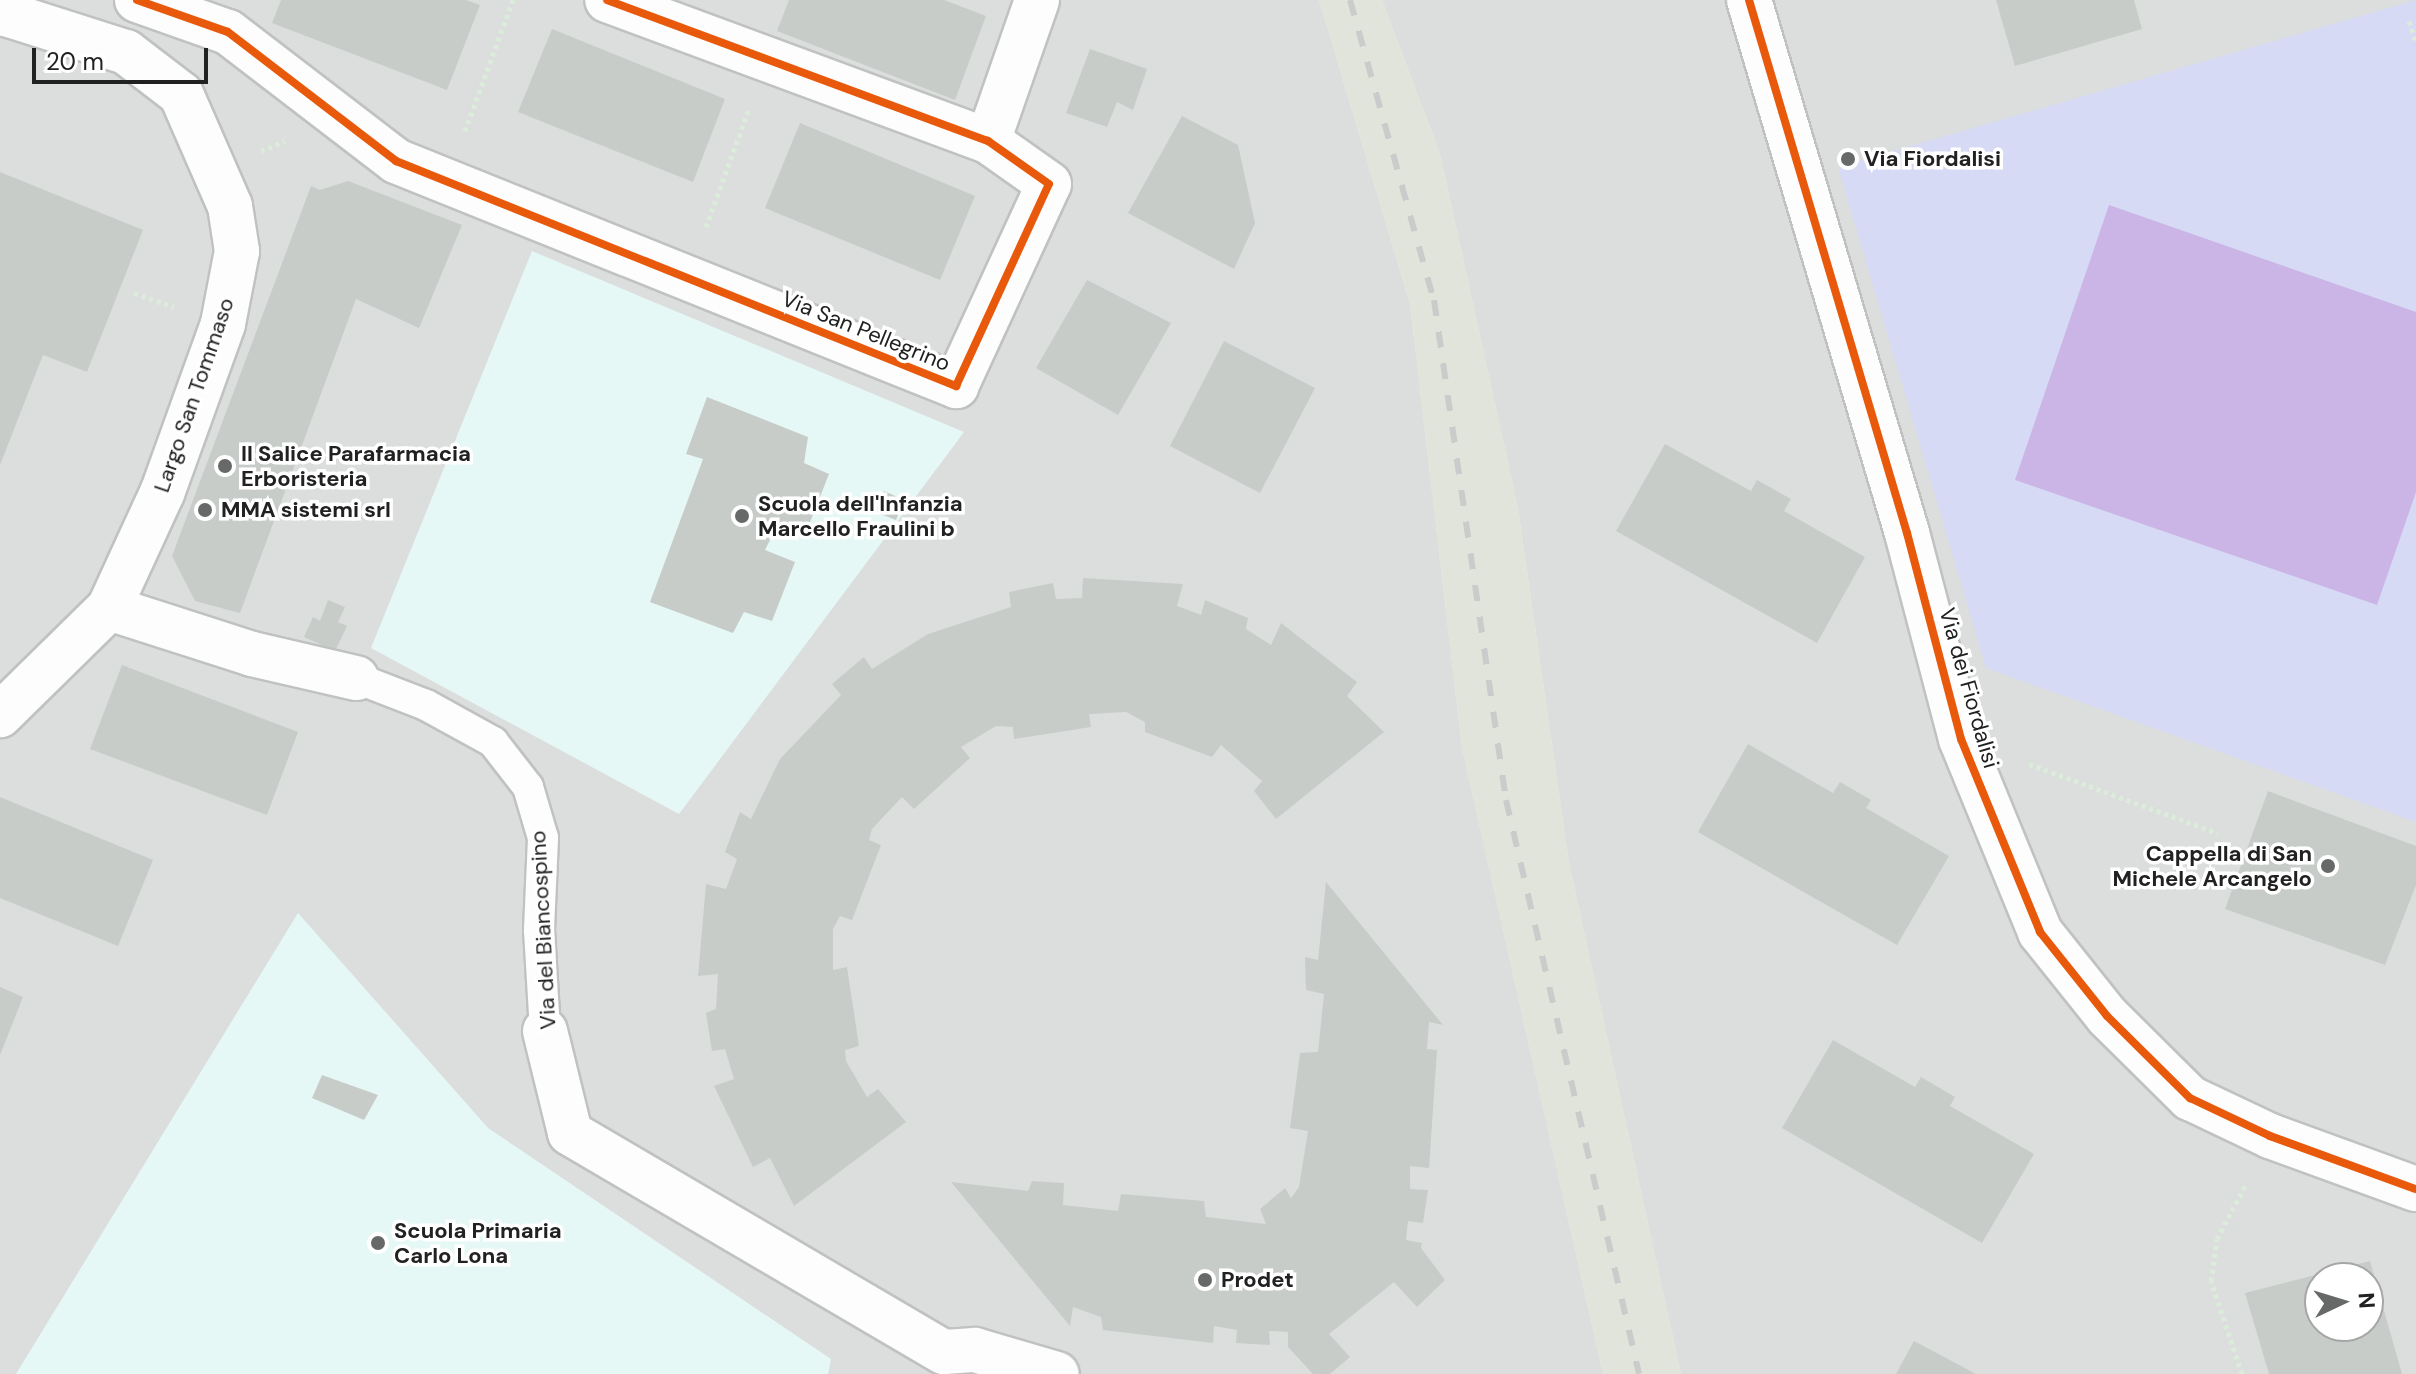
<!DOCTYPE html>
<html>
<head>
<meta charset="utf-8">
<style>
	body { margin:0 }
	#map { position:relative; width:2416px; height:1374px; overflow:hidden; background:#eaefed; font-family:"DM Sans",sans-serif }
	div>[style] { position:absolute }
	[style*='--x'] { left:calc(var(--x)*1px); top:calc(var(--y)*1px); width:calc(var(--w)*1px); rotate:calc(var(--a)*1deg) }
	.residential>* { inset:0; background:#dbdedd }
	.industrial>* { inset:0; background:#e1e4da }
	.education>* { inset:0; background:#e6f8f5 }
	.park>* { inset:0; background:#d6daf4 }
	.pitch>* { inset:0; background:#cab5e6 }
	.building>* { inset:0; background:#c7ccc9 }
	.path>* { height:5px; margin-top:-2.5px; transform-origin:0; background:repeating-linear-gradient(90deg,#dcecdb 0 4px,transparent 0 8px) }
	.roads { filter:drop-shadow(2px 0 #c0c2c2) drop-shadow(-2px 0 #c0c2c2) drop-shadow(0 2px #c0c2c2) drop-shadow(0 -2px #c0c2c2) }
	.service>* { height:30px; margin:-15px; padding:0 15px; transform-origin:15px; border-radius:15px; background:#fcfdfc }
	.minor>* { height:44px; margin:-22px; padding:0 22px; transform-origin:22px; border-radius:22px; background:#fcfdfc }
	.rail>* { height:6px; margin-top:-3px; transform-origin:0; background:repeating-linear-gradient(90deg,#cbcbcb 0 16px,transparent 0 32px) }
	.cycleway>* { height:8px; margin:-4px; padding:0 4px; transform-origin:4px; border-radius:4px; background:#e8590c }
	.dots>* { width:22px; height:22px; translate:-50% -50%; box-sizing:border-box; border:4px solid #fff; border-radius:50% }
	span { translate:-50% -50%; white-space:nowrap; text-align:center; line-height:1.15; -webkit-text-stroke:7px #fff; paint-order:stroke }
	.poi-label { font-size:22px; color:#212121; font-weight:700 }
	.left { translate:0 -50%; text-align:left }
	.right { translate:-100% -50%; text-align:right }
	.street-label { font-size:22px; color:#212121 }
	.north { position:absolute; left:2304px; top:1262px; width:80px; height:80px; box-sizing:border-box; background:#fff; border:2px solid #a6a6a6; border-radius:50%; rotate:86deg; font-size:22px; font-weight:700; line-height:32px; text-align:center; color:#212121 }
	.north::after { content:''; display:block; margin:auto; width:28px; height:36px; background:#676968; clip-path:polygon(50% 0,100% 100%,50% 72%,0 100%) }
	.scale { position:absolute; left:32px; top:48px; width:176px; height:36px; box-sizing:border-box; border:4px solid #212121; border-top:0; padding-left:10px; font-size:24px; line-height:28px; white-space:nowrap; color:#212121; -webkit-text-stroke:6px #fff; paint-order:stroke }
</style>
</head>
<body>
<div id="map">
	<div class="residential">
		<div style="clip-path:polygon(0 0,1319px 0,1410px 304px,1462px 748px,1603px 1374px,0 1374px)"></div>
		<div style="clip-path:polygon(evenodd,1382px 0,2416px 0,2416px 1374px,1681px 1374px,1569px 863px,1518px 508px,1440px 154px,1382px 0,2320px 1278px,2368px 1278px,2368px 1326px,2320px 1326px,2320px 1278px)"></div>
	</div>
	<div class="industrial">
		<div style="clip-path:polygon(1319px 0,1382px 0,1440px 154px,1518px 508px,1569px 863px,1681px 1374px,1603px 1374px,1462px 748px,1410px 304px)"></div>
	</div>
	<div class="education">
		<div style="clip-path:polygon(532px 251px,964px 432px,679px 814px,371px 648px)"></div>
		<div style="clip-path:polygon(298px 913px,488px 1128px,831px 1359px,828px 1374px,16px 1374px)"></div>
	</div>
	<div class="park">
		<div style="clip-path:polygon(2416px 0,2416px 822px,1986px 668px,1838px 167px)"></div>
	</div>
	<div class="pitch">
		<div style="clip-path:polygon(2109px 205px,2416px 312px,2416px 492px,2377px 605px,2015px 480px)"></div>
	</div>
	<div class="building">
		<div style="clip-path:polygon(281px 0,466px 0,480px 5px,447px 90px,272px 23px)"></div>
		<div style="clip-path:polygon(789px 0,944px 0,986px 16px,955px 100px,777px 31px)"></div>
		<div style="clip-path:polygon(1996px 0,2134px 0,2142px 29px,2015px 66px)"></div>
		<div style="clip-path:polygon(552px 29px,725px 99px,693px 182px,518px 112px)"></div>
		<div style="clip-path:polygon(1090px 49px,1147px 69px,1133px 110px,1117px 102px,1107px 127px,1066px 113px)"></div>
		<div style="clip-path:polygon(1182px 116px,1238px 145px,1255px 223px,1234px 269px,1128px 213px)"></div>
		<div style="clip-path:polygon(800px 123px,975px 196px,940px 280px,765px 208px)"></div>
		<div style="clip-path:polygon(0 172px,143px 230px,87px 372px,43px 355px,0 465px)"></div>
		<div style="clip-path:polygon(348px 181px,462px 225px,419px 328px,356px 299px,240px 613px,195px 601px,172px 556px,311px 186px,320px 190px)"></div>
		<div style="clip-path:polygon(1087px 280px,1171px 323px,1118px 415px,1036px 368px)"></div>
		<div style="clip-path:polygon(1224px 341px,1315px 388px,1260px 493px,1170px 446px)"></div>
		<div style="clip-path:polygon(707px 397px,808px 437px,804px 463px,829px 474px,805px 535px,778px 524px,765px 550px,795px 562px,772px 621px,744px 612px,733px 633px,650px 602px,703px 459px,686px 454px)"></div>
		<div style="clip-path:polygon(1665px 444px,1751px 491px,1757px 480px,1791px 499px,1784px 511px,1865px 557px,1817px 643px,1616px 531px)"></div>
		<div style="clip-path:polygon(884px 491px,904px 500px,896px 520px,875px 512px)"></div>
		<div style="clip-path:polygon(1083px 578px,1183px 584px,1177px 606px,1201px 615px,1205px 600px,1248px 618px,1246px 629px,1271px 645px,1281px 623px,1357px 682px,1347px 696px,1384px 732px,1276px 819px,1254px 791px,1262px 781px,1221px 745px,1212px 757px,1145px 732px,1145px 722px,1126px 712px,1089px 714px,1091px 727px,1014px 739px,1013px 727px,996px 726px,961px 747px,970px 758px,914px 809px,902px 797px,872px 829px,869px 840px,881px 845px,852px 920px,840px 916px,833px 929px,833px 970px,847px 967px,859px 1046px,845px 1050px,846px 1061px,867px 1097px,878px 1089px,906px 1122px,794px 1206px,770px 1158px,753px 1167px,714px 1086px,734px 1079px,725px 1049px,712px 1051px,706px 1013px,716px 1009px,718px 974px,698px 976px,706px 884px,726px 889px,737px 859px,725px 852px,740px 812px,751px 819px,780px 759px,841px 695px,832px 684px,864px 657px,872px 669px,928px 634px,1011px 607px,1009px 592px,1053px 583px,1056px 599px,1082px 598px)"></div>
		<div style="clip-path:polygon(328px 600px,345px 607px,338px 622px,347px 626px,335px 651px,304px 637px,313px 617px,320px 621px)"></div>
		<div style="clip-path:polygon(122px 665px,298px 732px,267px 815px,90px 749px)"></div>
		<div style="clip-path:polygon(1748px 744px,1833px 793px,1840px 782px,1871px 800px,1866px 808px,1949px 856px,1897px 945px,1698px 832px)"></div>
		<div style="clip-path:polygon(2268px 791px,2416px 846px,2416px 885px,2385px 965px,2225px 909px)"></div>
		<div style="clip-path:polygon(0 797px,153px 860px,118px 946px,0 898px)"></div>
		<div style="clip-path:polygon(1326px 882px,1443px 1025px,1429px 1022px,1427px 1049px,1437px 1050px,1429px 1168px,1410px 1166px,1410px 1189px,1428px 1190px,1423px 1223px,1408px 1221px,1406px 1240px,1422px 1243px,1421px 1248px,1445px 1280px,1417px 1307px,1394px 1282px,1329px 1334px,1350px 1357px,1330px 1374px,1313px 1374px,1288px 1347px,1288px 1332px,1269px 1331px,1270px 1345px,1236px 1343px,1237px 1330px,1214px 1326px,1213px 1343px,1103px 1330px,1101px 1317px,1073px 1307px,1070px 1326px,951px 1182px,1028px 1191px,1032px 1181px,1064px 1183px,1063px 1205px,1118px 1211px,1121px 1194px,1204px 1201px,1206px 1217px,1266px 1224px,1260px 1209px,1285px 1188px,1291px 1198px,1299px 1187px,1308px 1131px,1290px 1128px,1300px 1053px,1318px 1052px,1324px 994px,1306px 990px,1305px 957px,1318px 960px)"></div>
		<div style="clip-path:polygon(0 987px,23px 997px,0 1055px)"></div>
		<div style="clip-path:polygon(1833px 1040px,1915px 1087px,1921px 1077px,1955px 1097px,1950px 1106px,2034px 1154px,1982px 1243px,1782px 1128px)"></div>
		<div style="clip-path:polygon(322px 1075px,378px 1095px,364px 1120px,312px 1098px)"></div>
		<div style="clip-path:polygon(evenodd,2370px 1261px,2402px 1374px,2269px 1374px,2245px 1293px,2370px 1261px,2320px 1278px,2368px 1278px,2368px 1326px,2320px 1326px,2320px 1278px)"></div>
		<div style="clip-path:polygon(1914px 1341px,1976px 1374px,1896px 1374px)"></div>
	</div>
	<div class="path">
		<div style="--x:2409;--y:21;--w:21;--a:71"></div>
		<div style="--x:465;--y:131;--w:140;--a:-69.9"></div>
		<div style="--x:261;--y:151;--w:26;--a:-23"></div>
		<div style="--x:706;--y:227;--w:126;--a:-70"></div>
		<div style="--x:134;--y:293;--w:42;--a:19.3"></div>
		<div style="--x:2029;--y:764;--w:201;--a:20.1"></div>
		<div style="--x:2242;--y:1374;--w:98;--a:-108.4"></div>
		<div style="--x:2211;--y:1281;--w:42;--a:-81.9"></div>
		<div style="--x:2217;--y:1239;--w:62;--a:-62.2"></div>
	</div>
	<div class="roads">
		<div class="service">
			<div style="--x:356;--y:678;--w:75;--a:21.1"></div>
			<div style="--x:426;--y:705;--w:77;--a:28.9"></div>
			<div style="--x:493;--y:742;--w:57;--a:52.1"></div>
			<div style="--x:528;--y:787;--w:53;--a:73.6"></div>
			<div style="--x:543;--y:838;--w:92;--a:92.5"></div>
			<div style="--x:539;--y:930;--w:101;--a:86.6"></div>
		</div>
		<div class="minor">
			<div style="--x:137;--y:0;--w:96;--a:19.4"></div>
			<div style="--x:228;--y:32;--w:212;--a:37.5"></div>
			<div style="--x:396;--y:161;--w:604;--a:21.89"></div>
			<div style="--x:956;--y:386;--w:222;--a:-65.3"></div>
			<div style="--x:1049;--y:184;--w:75;--a:-144.8"></div>
			<div style="--x:988;--y:141;--w:406;--a:-159.7"></div>
			<div style="--x:1749;--y:0;--w:556;--a:73.49"></div>
			<div style="--x:1907;--y:533;--w:213;--a:75.3"></div>
			<div style="--x:1961;--y:739;--w:209;--a:67.7"></div>
			<div style="--x:2040;--y:932;--w:107;--a:51.4"></div>
			<div style="--x:2107;--y:1016;--w:117;--a:44.7"></div>
			<div style="--x:2190;--y:1098;--w:89;--a:25.4"></div>
			<div style="--x:2270;--y:1136;--w:155;--a:20"></div>
			<div style="--x:0;--y:3;--w:13;--a:61"></div>
			<div style="--x:6;--y:14;--w:126;--a:17.6"></div>
			<div style="--x:126;--y:52;--w:69;--a:37.4"></div>
			<div style="--x:181;--y:94;--w:122;--a:66.4"></div>
			<div style="--x:230;--y:206;--w:46;--a:81.2"></div>
			<div style="--x:237;--y:251;--w:74;--a:100.9"></div>
			<div style="--x:223;--y:324;--w:180;--a:109.8"></div>
			<div style="--x:162;--y:493;--w:127;--a:114.7"></div>
			<div style="--x:109;--y:608;--w:153;--a:135.5"></div>
			<div style="--x:988;--y:141;--w:149;--a:-70.8"></div>
			<div style="--x:109;--y:608;--w:150;--a:17.8"></div>
			<div style="--x:252;--y:654;--w:107;--a:13"></div>
			<div style="--x:545;--y:1031;--w:105;--a:76.2"></div>
			<div style="--x:570;--y:1133;--w:433;--a:30.4"></div>
			<div style="--x:944;--y:1352;--w:31;--a:-4"></div>
			<div style="--x:975;--y:1350;--w:85;--a:16.3"></div>
		</div>
	</div>
	<div class="rail">
		<div style="--x:1350;--y:0;--w:312;--a:74.4"></div>
		<div style="--x:1434;--y:300;--w:505;--a:81.81"></div>
		<div style="--x:1506;--y:800;--w:589;--a:76.95"></div>
	</div>
	<div class="cycleway">
		<div style="--x:137;--y:0;--w:96;--a:19.4"></div>
		<div style="--x:228;--y:32;--w:212;--a:37.5"></div>
		<div style="--x:396;--y:161;--w:604;--a:21.89"></div>
		<div style="--x:956;--y:386;--w:222;--a:-65.3"></div>
		<div style="--x:1049;--y:184;--w:75;--a:-144.8"></div>
		<div style="--x:988;--y:141;--w:406;--a:-159.7"></div>
		<div style="--x:1749;--y:0;--w:556;--a:73.49"></div>
		<div style="--x:1907;--y:533;--w:213;--a:75.3"></div>
		<div style="--x:1961;--y:739;--w:209;--a:67.7"></div>
		<div style="--x:2040;--y:932;--w:107;--a:51.4"></div>
		<div style="--x:2107;--y:1016;--w:117;--a:44.7"></div>
		<div style="--x:2190;--y:1098;--w:89;--a:25.4"></div>
		<div style="--x:2270;--y:1136;--w:155;--a:20"></div>
	</div>
	<div class="dots">
		<div style="left:1848px;top:159px;background:#676968"></div>
		<div style="left:225px;top:466px;background:#676968"></div>
		<div style="left:205px;top:510px;background:#676968"></div>
		<div style="left:742px;top:516px;background:#676968"></div>
		<div style="left:2328px;top:866px;background:#676968"></div>
		<div style="left:378px;top:1243px;background:#676968"></div>
		<div style="left:1205px;top:1280px;background:#676968"></div>
	</div>
	<div class="poi-label">
		<span class="left" style="left:1864px;top:159px">Via Fiordalisi</span>
		<span class="left" style="left:241px;top:466px">Il Salice Parafarmacia<br>Erboristeria</span>
		<span class="left" style="left:758px;top:516px">Scuola dell'Infanzia<br>Marcello Fraulini b</span>
		<span class="left" style="left:221px;top:510px">MMA sistemi srl</span>
		<span class="right" style="left:2312px;top:866px">Cappella di San<br>Michele Arcangelo</span>
		<span class="left" style="left:394px;top:1243px">Scuola Primaria<br>Carlo Lona</span>
		<span class="left" style="left:1221px;top:1280px">Prodet</span>
	</div>
	<div class="street-label">
		<span style="left:866px;top:331px;rotate:22deg">Via San Pellegrino</span>
		<span style="left:194px;top:395px;rotate:-71deg">Largo San Tommaso</span>
		<span style="left:1969px;top:688px;rotate:74deg">Via dei Fiordalisi</span>
		<span style="left:543px;top:930px;rotate:-93deg">Via del Biancospino</span>
	</div>
	<div class="north">N</div>
	<div class="scale">20 m</div>
</div>
</body>
</html>
